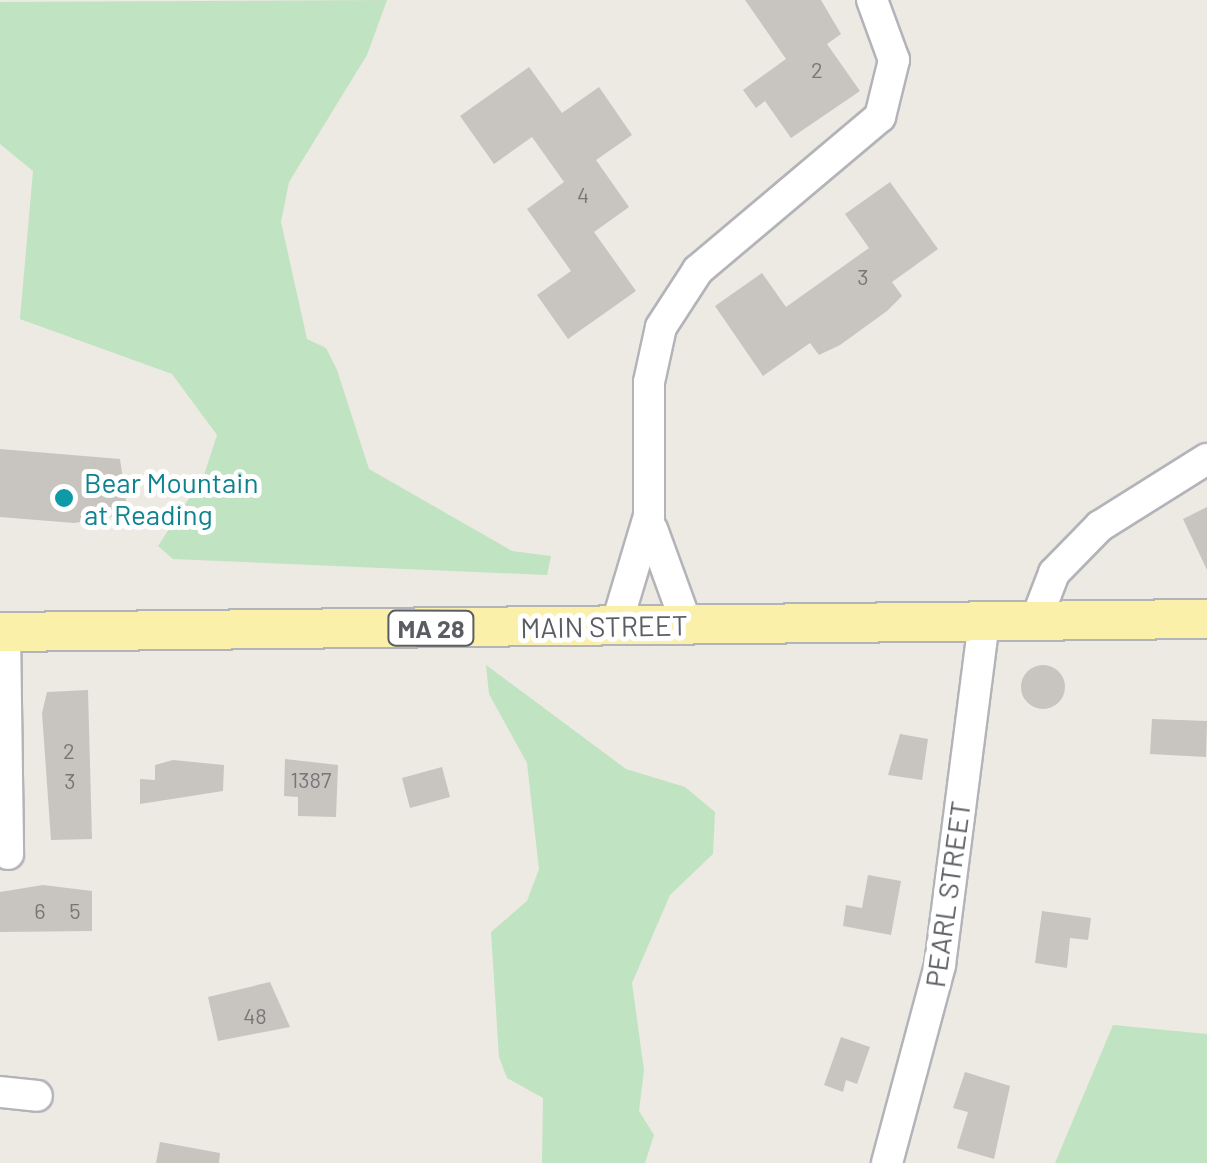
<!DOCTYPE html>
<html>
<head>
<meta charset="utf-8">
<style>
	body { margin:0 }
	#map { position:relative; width:1207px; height:1163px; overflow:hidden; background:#eceae2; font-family:Barlow,sans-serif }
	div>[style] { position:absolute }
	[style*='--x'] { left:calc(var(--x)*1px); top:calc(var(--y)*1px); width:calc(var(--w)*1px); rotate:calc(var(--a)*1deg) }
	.green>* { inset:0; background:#c0e3c1 }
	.building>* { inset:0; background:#c8c4bf }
	.round { border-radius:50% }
	.roads { filter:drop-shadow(2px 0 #b3b4b9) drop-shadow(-2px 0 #b3b4b9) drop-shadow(0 2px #b3b4b9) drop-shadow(0 -2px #b3b4b9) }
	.minor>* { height:30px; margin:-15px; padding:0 15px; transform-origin:15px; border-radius:15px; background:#fff }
	.major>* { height:38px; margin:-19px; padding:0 19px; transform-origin:19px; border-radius:19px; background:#faf0aa }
	.dots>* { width:28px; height:28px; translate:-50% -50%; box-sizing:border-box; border:5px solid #fff; border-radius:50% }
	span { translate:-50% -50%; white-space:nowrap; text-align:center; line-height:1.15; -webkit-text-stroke:10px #fff; paint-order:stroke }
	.number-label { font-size:22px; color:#767779 }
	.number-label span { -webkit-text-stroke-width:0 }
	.shield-label span { padding:2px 8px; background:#fff; border:2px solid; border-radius:8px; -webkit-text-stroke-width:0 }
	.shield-label { font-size:25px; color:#5a5d62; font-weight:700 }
	.culture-label { font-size:28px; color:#0d838f }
	.left { translate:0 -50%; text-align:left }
	.street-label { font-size:28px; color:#5a5d62 }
</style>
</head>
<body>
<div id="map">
	<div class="green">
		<div style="clip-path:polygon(387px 0,367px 55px,289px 182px,281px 222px,307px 339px,326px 348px,337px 370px,369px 469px,512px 551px,551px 556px,547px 575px,173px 559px,158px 546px,204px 475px,217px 435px,172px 374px,20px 319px,33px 171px,0 144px,0 2px)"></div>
		<div style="clip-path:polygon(486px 665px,626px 769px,685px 787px,715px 812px,713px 854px,670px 895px,632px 983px,644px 1070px,639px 1111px,654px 1135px,645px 1163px,542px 1163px,543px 1098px,507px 1078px,499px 1057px,491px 932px,527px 901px,539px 869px,527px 763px,489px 694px)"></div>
		<div style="clip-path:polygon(1113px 1025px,1207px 1034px,1207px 1163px,1055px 1163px)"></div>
	</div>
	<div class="building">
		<div style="clip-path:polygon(745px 0,821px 0,841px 34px,827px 44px,860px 91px,791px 138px,765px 101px,756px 108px,743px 90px,786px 59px)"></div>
		<div style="clip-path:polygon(529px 67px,562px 113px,599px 87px,632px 135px,596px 160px,629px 207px,594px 232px,636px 291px,568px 339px,537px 295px,571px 271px,527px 209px,564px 182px,532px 137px,494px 164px,460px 116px)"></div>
		<div style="clip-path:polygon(890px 182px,938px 249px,892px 282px,902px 296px,887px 311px,840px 345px,819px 355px,810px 343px,763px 376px,715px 306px,762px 273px,786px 307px,869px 248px,845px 214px)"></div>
		<div style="clip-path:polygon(0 449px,120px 459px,128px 514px,74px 523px,0 517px)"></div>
		<div style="clip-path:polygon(1207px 507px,1207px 570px,1183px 519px)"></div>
		<div class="round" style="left:1021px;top:665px;width:44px;height:44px"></div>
		<div style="clip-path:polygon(88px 690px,92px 839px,51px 840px,42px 713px,47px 692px)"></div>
		<div style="clip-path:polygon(1152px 719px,1207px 721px,1206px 757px,1150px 754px)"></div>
		<div style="clip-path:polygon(900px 734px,928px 739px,922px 780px,888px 775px)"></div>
		<div style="clip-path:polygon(285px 759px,338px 765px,336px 817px,298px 816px,298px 797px,284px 796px)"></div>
		<div style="clip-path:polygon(173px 760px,224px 765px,223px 791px,140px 804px,140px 779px,155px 780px,155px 765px)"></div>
		<div style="clip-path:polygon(442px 767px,450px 797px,410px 808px,402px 778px)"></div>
		<div style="clip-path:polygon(868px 875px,901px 881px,891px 935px,843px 926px,846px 905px,862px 908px)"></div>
		<div style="clip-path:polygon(43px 885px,92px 891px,92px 931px,0 932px,0 892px)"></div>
		<div style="clip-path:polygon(1042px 911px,1091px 918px,1088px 940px,1070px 938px,1067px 968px,1035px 963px)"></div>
		<div style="clip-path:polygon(270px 982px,290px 1027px,218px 1041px,208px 997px)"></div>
		<div style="clip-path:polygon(841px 1037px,870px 1047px,857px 1084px,846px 1080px,843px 1092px,824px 1085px)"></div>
		<div style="clip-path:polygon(965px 1072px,1010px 1086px,994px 1159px,957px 1148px,968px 1112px,953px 1108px)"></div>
		<div style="clip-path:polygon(160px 1142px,220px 1153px,219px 1163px,156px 1163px)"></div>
	</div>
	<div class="roads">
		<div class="minor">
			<div style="--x:652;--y:529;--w:102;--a:70"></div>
			<div style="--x:1036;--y:620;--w:50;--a:-69"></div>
			<div style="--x:1054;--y:573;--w:66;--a:-45.6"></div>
			<div style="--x:1100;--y:526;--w:126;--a:-32.1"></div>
			<div style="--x:616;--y:626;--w:115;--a:-73.3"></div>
			<div style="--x:649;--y:516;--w:134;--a:-90"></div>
			<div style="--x:649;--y:382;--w:56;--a:-77.7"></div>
			<div style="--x:661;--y:327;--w:68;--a:-57"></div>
			<div style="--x:698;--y:270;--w:238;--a:-40.1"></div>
			<div style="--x:880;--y:117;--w:59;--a:-76.2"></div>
			<div style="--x:894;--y:60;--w:64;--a:-110.1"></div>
			<div style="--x:5;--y:632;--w:222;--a:89.2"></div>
			<div style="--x:0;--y:1092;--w:37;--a:6"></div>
			<div style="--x:887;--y:1163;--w:205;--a:-75"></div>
			<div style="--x:940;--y:965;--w:348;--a:-82.7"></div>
		</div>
		<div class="major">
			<div style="--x:0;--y:632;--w:1207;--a:-0.62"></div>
		</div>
	</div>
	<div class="dots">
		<div style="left:64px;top:498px;background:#0f9aa8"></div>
	</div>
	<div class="number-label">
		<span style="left:817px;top:70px">2</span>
		<span style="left:583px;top:195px">4</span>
		<span style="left:863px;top:277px">3</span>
		<span style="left:69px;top:751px">2</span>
		<span style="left:311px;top:780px">1387</span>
		<span style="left:70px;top:781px">3</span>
		<span style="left:40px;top:911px">6</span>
		<span style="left:75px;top:911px">5</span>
		<span style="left:255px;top:1016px">48</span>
	</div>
	<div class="shield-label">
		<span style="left:431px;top:628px">MA 28</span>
	</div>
	<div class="culture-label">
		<span class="left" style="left:84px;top:498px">Bear Mountain<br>at Reading</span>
	</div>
	<div class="street-label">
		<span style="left:604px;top:626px;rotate:-1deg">MAIN STREET</span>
		<span style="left:947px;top:894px;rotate:-82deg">PEARL STREET</span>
	</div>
</div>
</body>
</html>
